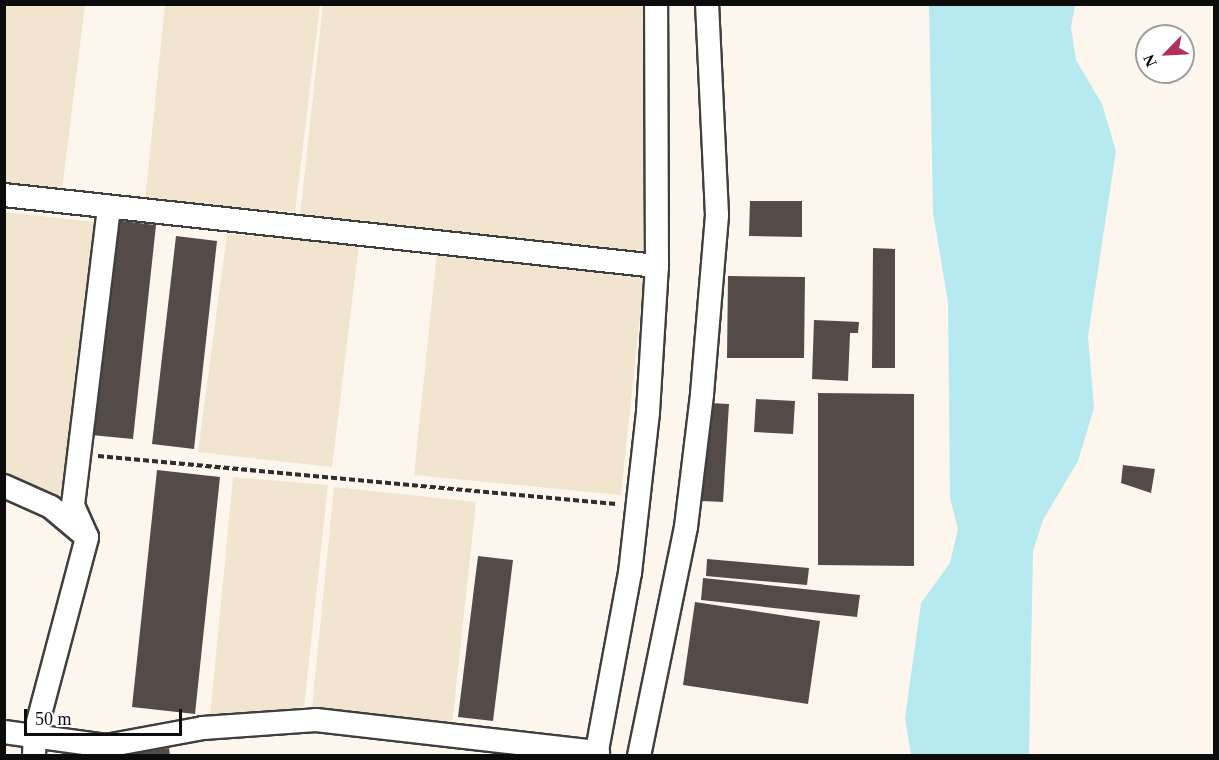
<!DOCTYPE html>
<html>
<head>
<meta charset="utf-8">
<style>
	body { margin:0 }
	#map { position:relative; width:1219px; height:760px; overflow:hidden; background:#fdf6ed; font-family:"Times New Roman",serif }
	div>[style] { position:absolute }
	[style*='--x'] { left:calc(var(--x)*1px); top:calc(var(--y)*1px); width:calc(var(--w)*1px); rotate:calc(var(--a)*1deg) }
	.farmland>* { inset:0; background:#f1e5cf }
	.water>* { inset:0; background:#b6e9f0 }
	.building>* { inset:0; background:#544b49 }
	.path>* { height:4px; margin-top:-2px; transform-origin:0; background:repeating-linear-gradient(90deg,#2e2e2e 0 6px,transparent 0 9px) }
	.roads { filter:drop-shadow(2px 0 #3f3f3f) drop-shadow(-2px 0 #3f3f3f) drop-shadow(0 2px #3f3f3f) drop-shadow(0 -2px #3f3f3f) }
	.street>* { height:22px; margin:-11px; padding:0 11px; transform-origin:11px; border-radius:11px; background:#fff }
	span { translate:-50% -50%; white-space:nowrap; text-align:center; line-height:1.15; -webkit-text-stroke:6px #fff; paint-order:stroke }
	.frame { position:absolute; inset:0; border:6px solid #0c0c0c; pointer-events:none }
	.north { position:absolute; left:1135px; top:24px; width:60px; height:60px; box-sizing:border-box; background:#fff; border:2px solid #9e9e9e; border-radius:50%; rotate:246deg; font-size:16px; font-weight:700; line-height:24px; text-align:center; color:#0c0c0c }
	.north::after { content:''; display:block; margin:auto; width:21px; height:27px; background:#af3157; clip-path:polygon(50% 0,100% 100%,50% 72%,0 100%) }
	.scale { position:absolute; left:24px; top:709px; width:158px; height:27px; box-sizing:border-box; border:3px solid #0c0c0c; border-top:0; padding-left:8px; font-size:18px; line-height:21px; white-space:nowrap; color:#0c0c0c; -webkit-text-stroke:4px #fff; paint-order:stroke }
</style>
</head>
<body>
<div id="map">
	<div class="farmland">
		<div style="clip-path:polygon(5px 4px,85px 5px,62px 190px,5px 183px)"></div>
		<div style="clip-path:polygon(165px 5px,320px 5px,295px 212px,145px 201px)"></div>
		<div style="clip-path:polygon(323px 5px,644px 5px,650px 76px,648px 256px,300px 215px)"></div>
		<div style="clip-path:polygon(4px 212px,95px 222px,62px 502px,5px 473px)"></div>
		<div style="clip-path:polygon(227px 234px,359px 244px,332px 467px,198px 452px)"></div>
		<div style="clip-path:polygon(437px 252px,644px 278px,621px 495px,414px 475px)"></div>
		<div style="clip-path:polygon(233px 477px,328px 485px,304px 707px,210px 717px)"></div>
		<div style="clip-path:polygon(334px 487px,476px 502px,452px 725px,312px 707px)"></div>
	</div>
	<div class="water">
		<div style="clip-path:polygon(929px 5px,1075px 5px,1071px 27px,1076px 60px,1102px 104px,1116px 151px,1088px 336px,1094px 408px,1078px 461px,1043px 520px,1033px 551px,1029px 755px,911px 755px,905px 718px,921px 603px,950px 563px,958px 529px,950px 498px,948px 302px,933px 213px)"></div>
	</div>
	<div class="building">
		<div style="clip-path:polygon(750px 201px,802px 201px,802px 237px,749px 236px)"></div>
		<div style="clip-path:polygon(114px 220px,156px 225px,133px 439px,91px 435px)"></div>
		<div style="clip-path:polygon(176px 236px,217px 241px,194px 449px,152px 444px)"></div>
		<div style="clip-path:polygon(873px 248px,895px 249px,895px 368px,872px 368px)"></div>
		<div style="clip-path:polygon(728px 276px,805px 277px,804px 358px,727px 358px)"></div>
		<div style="clip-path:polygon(814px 320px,859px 322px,858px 333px,850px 333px,848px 381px,812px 379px)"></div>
		<div style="clip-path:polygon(818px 393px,914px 394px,914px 566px,818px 565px)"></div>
		<div style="clip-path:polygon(756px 399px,795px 401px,793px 434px,754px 432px)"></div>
		<div style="clip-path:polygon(709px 403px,729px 404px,723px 502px,702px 501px)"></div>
		<div style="clip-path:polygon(1123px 465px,1155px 469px,1151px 493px,1121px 483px)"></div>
		<div style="clip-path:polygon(157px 470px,220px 477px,195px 714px,132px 707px)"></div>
		<div style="clip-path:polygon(478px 556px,513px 560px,493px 721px,458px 717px)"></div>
		<div style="clip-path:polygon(707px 559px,809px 568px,807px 585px,706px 576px)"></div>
		<div style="clip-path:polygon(703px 578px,860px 595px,857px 617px,701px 600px)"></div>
		<div style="clip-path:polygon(695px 602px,820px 621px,808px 704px,683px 685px)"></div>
		<div style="clip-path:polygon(169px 748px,170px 756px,128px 756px,128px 754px)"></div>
	</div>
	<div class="path">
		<div style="--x:98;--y:456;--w:520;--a:5.29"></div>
	</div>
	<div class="roads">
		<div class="street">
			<div style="--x:4;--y:195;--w:657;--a:6.21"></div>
			<div style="--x:4;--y:486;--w:51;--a:24.1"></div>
			<div style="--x:51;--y:507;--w:42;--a:40.2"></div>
			<div style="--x:4;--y:732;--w:103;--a:7.8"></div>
			<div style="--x:106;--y:746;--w:99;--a:-10.5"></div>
			<div style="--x:203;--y:728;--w:113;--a:-4"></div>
			<div style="--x:316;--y:720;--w:284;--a:6.5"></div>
			<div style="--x:34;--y:756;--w:23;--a:-88"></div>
			<div style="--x:35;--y:733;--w:203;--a:-75.1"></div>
			<div style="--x:87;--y:537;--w:35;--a:-114"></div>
			<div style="--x:73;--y:505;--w:300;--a:-83.1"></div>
			<div style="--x:596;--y:756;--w:186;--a:-79.5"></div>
			<div style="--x:630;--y:573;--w:162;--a:-83.6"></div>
			<div style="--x:648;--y:412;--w:146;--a:-86.5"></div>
			<div style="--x:657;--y:266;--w:262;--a:-90.2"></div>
			<div style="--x:639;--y:756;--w:234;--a:-78.4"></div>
			<div style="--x:686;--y:527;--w:134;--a:-83.1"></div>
			<div style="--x:702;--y:394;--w:180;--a:-85.2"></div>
			<div style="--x:717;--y:215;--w:211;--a:-92.7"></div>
		</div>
	</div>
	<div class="frame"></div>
	<div class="north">N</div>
	<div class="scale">50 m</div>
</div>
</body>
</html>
